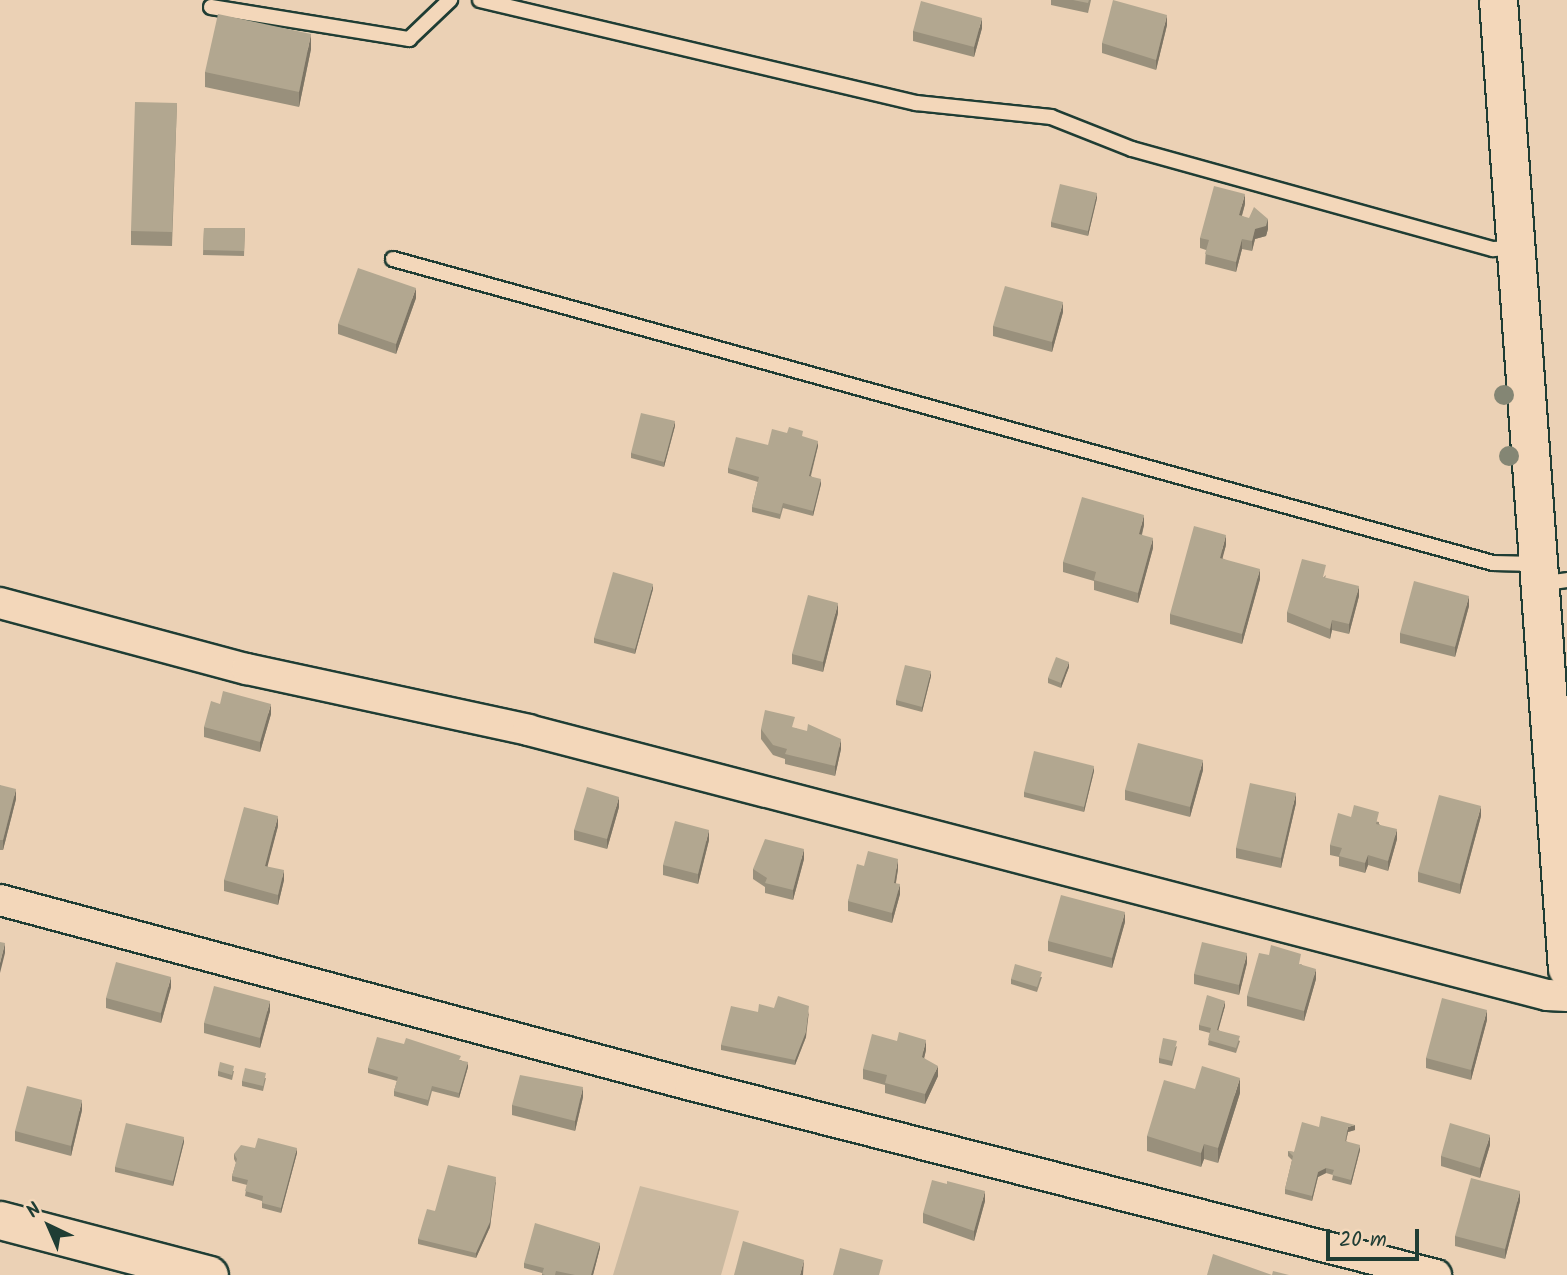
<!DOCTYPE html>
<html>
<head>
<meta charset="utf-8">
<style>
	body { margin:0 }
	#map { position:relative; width:1567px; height:1275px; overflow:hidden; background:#ebd1b5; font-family:Kalam,sans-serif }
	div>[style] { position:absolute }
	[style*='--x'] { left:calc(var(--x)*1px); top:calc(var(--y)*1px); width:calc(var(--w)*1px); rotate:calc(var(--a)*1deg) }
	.green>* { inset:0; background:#c9b89f }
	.roads { filter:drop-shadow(2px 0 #1f3d34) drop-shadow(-2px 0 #1f3d34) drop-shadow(0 2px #1f3d34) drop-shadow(0 -2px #1f3d34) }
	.service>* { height:14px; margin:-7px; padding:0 7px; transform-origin:7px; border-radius:7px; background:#f3d7ba }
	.minor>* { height:30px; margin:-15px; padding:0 15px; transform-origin:15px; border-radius:15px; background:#f3d7ba }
	.tertiary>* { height:37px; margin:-18.5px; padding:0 18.5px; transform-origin:18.5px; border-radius:18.5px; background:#f3d7ba }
	.trees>* { width:20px; height:20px; margin:-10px; border-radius:50%; background:#848674 }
	.wall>* { inset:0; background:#99907c }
	.shaded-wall>* { inset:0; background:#7d7565 }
	.building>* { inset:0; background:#b2a790 }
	span { translate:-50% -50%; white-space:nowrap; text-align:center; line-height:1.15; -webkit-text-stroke:5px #f3d7ba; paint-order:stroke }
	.north { position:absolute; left:14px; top:1191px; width:70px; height:70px; -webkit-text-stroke:5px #f3d7ba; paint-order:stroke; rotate:316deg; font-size:19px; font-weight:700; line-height:28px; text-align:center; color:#1f3d34 }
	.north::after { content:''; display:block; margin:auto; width:24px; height:32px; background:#1f3d34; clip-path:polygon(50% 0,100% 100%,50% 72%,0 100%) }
	.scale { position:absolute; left:1326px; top:1229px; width:93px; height:32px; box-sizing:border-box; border:4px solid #1f3d34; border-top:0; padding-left:9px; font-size:21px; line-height:24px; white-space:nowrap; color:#1f3d34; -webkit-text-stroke:5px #f3d7ba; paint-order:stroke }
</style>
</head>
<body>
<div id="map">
	<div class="green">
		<div style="clip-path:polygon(640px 1186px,739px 1211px,721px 1275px,613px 1275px)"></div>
	</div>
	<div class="roads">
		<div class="service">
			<div style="--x:480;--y:0;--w:448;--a:13.3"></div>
			<div style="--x:916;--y:103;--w:136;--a:5.9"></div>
			<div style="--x:1051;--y:117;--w:87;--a:21.6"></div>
			<div style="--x:1132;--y:149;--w:375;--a:15.5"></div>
			<div style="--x:1493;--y:249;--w:21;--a:-3"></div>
			<div style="--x:211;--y:7;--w:201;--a:9.2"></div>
			<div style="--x:409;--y:39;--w:57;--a:-43.6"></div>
			<div style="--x:393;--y:259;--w:1141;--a:15.45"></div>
			<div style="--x:1493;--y:563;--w:43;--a:1.3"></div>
			<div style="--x:1539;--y:584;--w:28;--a:-8"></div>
		</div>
		<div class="minor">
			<div style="--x:0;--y:603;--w:256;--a:15"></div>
			<div style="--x:247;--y:669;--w:288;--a:12.2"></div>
			<div style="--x:528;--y:730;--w:1053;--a:14.58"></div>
			<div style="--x:1547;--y:995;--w:20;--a:3"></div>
			<div style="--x:0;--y:900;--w:715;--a:14.99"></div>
			<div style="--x:691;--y:1085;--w:769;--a:14.31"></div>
		</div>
		<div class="tertiary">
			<div style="--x:1498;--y:0;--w:971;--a:85.93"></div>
			<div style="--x:0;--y:1220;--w:216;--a:14.7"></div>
		</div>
	</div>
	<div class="trees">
		<div style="left:1504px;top:395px"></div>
		<div style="left:1509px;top:456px"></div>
	</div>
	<div class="wall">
		<div style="clip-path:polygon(1051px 0,1091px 0,1088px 13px,1051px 5px)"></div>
		<div style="clip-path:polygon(1167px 25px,1156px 70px,1102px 53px,1102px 43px)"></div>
		<div style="clip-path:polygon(982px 28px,974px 57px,913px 41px,913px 31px)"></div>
		<div style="clip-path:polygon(311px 49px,299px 107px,205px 87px,205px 72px)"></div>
		<div style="clip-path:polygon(177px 103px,172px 246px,131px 245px,131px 231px)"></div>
		<div style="clip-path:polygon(1097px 198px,1088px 236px,1051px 227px,1051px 222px)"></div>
		<div style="clip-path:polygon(1245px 204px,1242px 216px,1268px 229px,1266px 236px,1255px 239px,1252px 251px,1242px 249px,1236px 272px,1205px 264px,1206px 250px,1200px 248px,1200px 238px)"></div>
		<div style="clip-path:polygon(204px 228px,245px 228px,244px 256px,203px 255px)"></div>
		<div style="clip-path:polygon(416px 298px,396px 354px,338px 334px,338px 324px)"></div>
		<div style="clip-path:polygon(1063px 312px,1052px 352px,993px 336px,993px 326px)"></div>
		<div style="clip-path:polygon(675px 426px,664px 467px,631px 458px,631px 453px)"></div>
		<div style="clip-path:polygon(803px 437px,818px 446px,811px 476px,821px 484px,813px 516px,783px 508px,780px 519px,752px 512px,752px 507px,758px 482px,728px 473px,728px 468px)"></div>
		<div style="clip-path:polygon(1144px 525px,1142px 535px,1153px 548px,1138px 603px,1094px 590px,1094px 581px,1063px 572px,1063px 562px)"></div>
		<div style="clip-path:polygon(1226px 545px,1222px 558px,1260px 579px,1242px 644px,1170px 624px,1170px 614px)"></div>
		<div style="clip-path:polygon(1326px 575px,1325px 578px,1359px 596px,1349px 634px,1332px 630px,1330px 639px,1287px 622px,1287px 612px)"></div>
		<div style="clip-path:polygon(653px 589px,635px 654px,594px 643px,594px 638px)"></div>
		<div style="clip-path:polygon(1469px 606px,1455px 657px,1400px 643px,1400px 633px)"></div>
		<div style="clip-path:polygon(838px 613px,823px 672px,792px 664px,792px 654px)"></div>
		<div style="clip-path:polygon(1069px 667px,1061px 688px,1048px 683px,1048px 678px)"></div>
		<div style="clip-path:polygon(931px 676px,922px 712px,896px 705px,896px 700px)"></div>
		<div style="clip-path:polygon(220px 704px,271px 714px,260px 752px,204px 737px,204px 727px)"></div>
		<div style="clip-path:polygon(795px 728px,841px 749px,835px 776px,785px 764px,785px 759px,773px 755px,761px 739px,761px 729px)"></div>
		<div style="clip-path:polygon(1203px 770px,1190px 817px,1125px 800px,1125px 790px)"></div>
		<div style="clip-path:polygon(1094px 771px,1084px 812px,1024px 797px,1024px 792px)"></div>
		<div style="clip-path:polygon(0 785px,16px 799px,3px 850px,0 850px)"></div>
		<div style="clip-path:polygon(1296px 803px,1281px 868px,1236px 858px,1236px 848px)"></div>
		<div style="clip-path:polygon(619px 807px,607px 849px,574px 840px,574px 830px)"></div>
		<div style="clip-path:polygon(1481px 816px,1460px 894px,1418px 882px,1418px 872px)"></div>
		<div style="clip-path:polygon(1351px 817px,1379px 822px,1379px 824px,1397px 839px,1388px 871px,1368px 865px,1365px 873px,1339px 866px,1339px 857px,1330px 855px,1330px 845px)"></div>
		<div style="clip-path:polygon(278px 826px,267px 866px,284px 880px,278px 905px,224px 891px,224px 880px)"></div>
		<div style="clip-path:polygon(709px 840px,698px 884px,663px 875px,663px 865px)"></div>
		<div style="clip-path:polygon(804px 859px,793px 900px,765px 893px,765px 887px,753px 879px,753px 869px)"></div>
		<div style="clip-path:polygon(864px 866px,898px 869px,896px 883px,900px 894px,892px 923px,848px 911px,848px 901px)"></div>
		<div style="clip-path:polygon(1125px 922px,1112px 968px,1048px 951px,1048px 941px)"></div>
		<div style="clip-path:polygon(1247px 963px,1239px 995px,1194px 984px,1194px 974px)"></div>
		<div style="clip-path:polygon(1301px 964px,1316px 979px,1304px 1021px,1247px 1006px,1247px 996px)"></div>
		<div style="clip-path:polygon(1042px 977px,1037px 992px,1011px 984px,1011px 979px)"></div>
		<div style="clip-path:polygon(171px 987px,161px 1023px,106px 1008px,106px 998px)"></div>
		<div style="clip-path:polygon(1225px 1006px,1218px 1030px,1240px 1041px,1236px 1053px,1208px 1045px,1210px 1033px,1199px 1030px,1199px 1025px)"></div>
		<div style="clip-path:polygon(774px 1008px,806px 1037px,795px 1065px,721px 1050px,721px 1045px,758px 1012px)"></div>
		<div style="clip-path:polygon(270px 1011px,260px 1048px,204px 1033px,204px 1023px)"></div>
		<div style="clip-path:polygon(1487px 1020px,1471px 1080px,1426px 1068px,1426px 1058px)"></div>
		<div style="clip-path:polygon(1177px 1046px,1172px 1066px,1159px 1063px,1159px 1058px)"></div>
		<div style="clip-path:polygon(926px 1050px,924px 1058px,938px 1076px,925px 1104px,885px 1093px,885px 1085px,863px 1079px,863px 1069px)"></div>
		<div style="clip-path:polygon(461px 1060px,468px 1067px,459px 1098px,432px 1091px,428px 1106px,394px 1096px,394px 1091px,397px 1081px,368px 1073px,368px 1068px)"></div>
		<div style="clip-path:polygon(218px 1071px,234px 1071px,232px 1080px,218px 1076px)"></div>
		<div style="clip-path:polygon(266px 1078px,263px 1091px,242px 1086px,242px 1081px)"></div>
		<div style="clip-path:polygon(1240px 1093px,1218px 1163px,1204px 1159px,1201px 1167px,1147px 1151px,1147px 1136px)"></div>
		<div style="clip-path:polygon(583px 1097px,575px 1131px,512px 1115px,512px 1105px)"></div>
		<div style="clip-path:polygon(82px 1110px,71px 1156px,15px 1141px,15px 1131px)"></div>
		<div style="clip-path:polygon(1319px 1127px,1355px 1130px,1348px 1132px,1346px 1141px,1360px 1150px,1351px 1185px,1332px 1180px,1333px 1175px,1326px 1173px,1318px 1177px,1312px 1201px,1285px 1194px,1285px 1189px,1292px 1160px,1288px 1156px,1288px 1151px,1294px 1152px)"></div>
		<div style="clip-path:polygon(184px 1142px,173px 1186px,115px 1172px,115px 1167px)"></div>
		<div style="clip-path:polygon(1490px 1145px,1480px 1178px,1441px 1166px,1441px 1156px)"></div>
		<div style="clip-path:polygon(255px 1148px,297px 1153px,281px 1213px,262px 1208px,262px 1201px,245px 1196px,247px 1185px,232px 1181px,232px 1176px,236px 1163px,234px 1159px,234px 1154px)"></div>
		<div style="clip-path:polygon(496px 1182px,490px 1227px,476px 1258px,418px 1244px,418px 1239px,435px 1211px)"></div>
		<div style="clip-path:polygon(985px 1201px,974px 1241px,923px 1223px,923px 1213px)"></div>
		<div style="clip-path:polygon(1520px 1201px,1505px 1259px,1455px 1246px,1455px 1236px)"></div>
		<div style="clip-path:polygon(600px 1248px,593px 1275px,542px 1275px,542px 1273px,524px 1268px,524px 1263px)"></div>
	</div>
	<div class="shaded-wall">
		<div style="clip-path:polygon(1167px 15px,1167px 25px,1156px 70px,1156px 60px)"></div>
		<div style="clip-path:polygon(982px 18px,982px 28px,974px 57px,974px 47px)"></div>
		<div style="clip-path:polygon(311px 34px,311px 49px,299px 107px,299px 92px)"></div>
		<div style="clip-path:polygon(1097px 193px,1097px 198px,1088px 236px,1088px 231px)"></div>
		<div style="clip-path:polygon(1245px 194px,1245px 204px,1239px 225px,1239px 215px)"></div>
		<div style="clip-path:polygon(1268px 219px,1268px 229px,1266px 236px,1255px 239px,1252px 251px,1252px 241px,1255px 229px)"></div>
		<div style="clip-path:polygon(1242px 239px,1242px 249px,1236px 272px,1236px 262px)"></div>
		<div style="clip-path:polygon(416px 288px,416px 298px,396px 354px,396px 344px)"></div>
		<div style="clip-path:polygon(1063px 302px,1063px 312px,1052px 352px,1052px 342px)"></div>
		<div style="clip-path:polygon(675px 421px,675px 426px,664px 467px,664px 462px)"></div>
		<div style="clip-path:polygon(818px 441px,818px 446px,809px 481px,809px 476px)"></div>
		<div style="clip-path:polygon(821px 479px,821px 484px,813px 516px,813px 511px)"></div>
		<div style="clip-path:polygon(1144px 515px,1144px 525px,1139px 544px,1139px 534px)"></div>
		<div style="clip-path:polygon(1226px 535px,1226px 545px,1220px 568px,1220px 558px)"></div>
		<div style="clip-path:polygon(1153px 538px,1153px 548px,1138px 603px,1138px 593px)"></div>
		<div style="clip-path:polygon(1260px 569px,1260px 579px,1242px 644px,1242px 634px)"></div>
		<div style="clip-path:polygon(653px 584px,653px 589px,635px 654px,635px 649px)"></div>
		<div style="clip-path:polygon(1359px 586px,1359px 596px,1349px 634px,1349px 624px)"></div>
		<div style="clip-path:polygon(1469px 596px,1469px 606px,1455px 657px,1455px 647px)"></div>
		<div style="clip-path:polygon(838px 603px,838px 613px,823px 672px,823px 662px)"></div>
		<div style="clip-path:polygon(1332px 620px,1332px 630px,1330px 639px,1330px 629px)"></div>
		<div style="clip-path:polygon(1069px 662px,1069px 667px,1061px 688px,1061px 683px)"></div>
		<div style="clip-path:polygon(931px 671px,931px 676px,922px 712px,922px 707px)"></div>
		<div style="clip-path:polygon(271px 704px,271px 714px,260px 752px,260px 742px)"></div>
		<div style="clip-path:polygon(841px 739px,841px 749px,835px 776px,835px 766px)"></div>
		<div style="clip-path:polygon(1203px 760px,1203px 770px,1190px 817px,1190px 807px)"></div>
		<div style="clip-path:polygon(1094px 766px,1094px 771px,1084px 812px,1084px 807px)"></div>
		<div style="clip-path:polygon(16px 789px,16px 799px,3px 850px,3px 840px)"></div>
		<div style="clip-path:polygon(1296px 793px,1296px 803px,1281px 868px,1281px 858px)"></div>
		<div style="clip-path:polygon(619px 797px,619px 807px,607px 849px,607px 839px)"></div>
		<div style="clip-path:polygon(1481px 806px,1481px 816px,1460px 894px,1460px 884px)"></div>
		<div style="clip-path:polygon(278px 816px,278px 826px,265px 876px,265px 866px)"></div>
		<div style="clip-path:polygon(1397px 829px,1397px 839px,1388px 871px,1388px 861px)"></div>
		<div style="clip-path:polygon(709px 830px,709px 840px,698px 884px,698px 874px)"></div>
		<div style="clip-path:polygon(804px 849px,804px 859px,793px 900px,793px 890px)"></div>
		<div style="clip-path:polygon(1368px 855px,1368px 865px,1365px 873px,1365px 863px)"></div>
		<div style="clip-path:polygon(898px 859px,898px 869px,894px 893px,894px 883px)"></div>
		<div style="clip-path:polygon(284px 870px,284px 880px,278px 905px,278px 895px)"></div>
		<div style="clip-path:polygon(900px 884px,900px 894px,892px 923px,892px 913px)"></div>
		<div style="clip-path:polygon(1125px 912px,1125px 922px,1112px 968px,1112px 958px)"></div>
		<div style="clip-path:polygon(5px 943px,5px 953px,0 973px,0 963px)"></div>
		<div style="clip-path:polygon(1247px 953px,1247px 963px,1239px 995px,1239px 985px)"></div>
		<div style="clip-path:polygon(1316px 969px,1316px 979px,1304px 1021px,1304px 1011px)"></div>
		<div style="clip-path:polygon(171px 977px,171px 987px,161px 1023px,161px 1013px)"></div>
		<div style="clip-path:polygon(270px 1001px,270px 1011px,260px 1048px,260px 1038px)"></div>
		<div style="clip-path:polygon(1225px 1001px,1225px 1006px,1217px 1035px,1217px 1030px)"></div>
		<div style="clip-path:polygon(1487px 1010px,1487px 1020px,1471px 1080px,1471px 1070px)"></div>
		<div style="clip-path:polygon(809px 1011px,806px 1037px,795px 1065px,795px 1060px)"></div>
		<div style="clip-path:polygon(926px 1040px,926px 1050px,922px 1067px,922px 1057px)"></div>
		<div style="clip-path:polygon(468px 1062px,468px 1067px,459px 1098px,459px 1093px)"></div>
		<div style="clip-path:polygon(938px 1066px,938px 1076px,925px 1104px,925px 1094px)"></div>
		<div style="clip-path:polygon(1240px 1078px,1240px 1093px,1218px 1163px,1218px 1148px)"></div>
		<div style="clip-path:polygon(583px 1087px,583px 1097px,575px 1131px,575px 1121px)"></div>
		<div style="clip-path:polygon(82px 1100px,82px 1110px,71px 1156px,71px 1146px)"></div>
		<div style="clip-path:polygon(1355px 1125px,1355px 1130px,1348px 1132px,1345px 1146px,1348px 1127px)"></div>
		<div style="clip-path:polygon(1490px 1135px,1490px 1145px,1480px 1178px,1480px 1168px)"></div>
		<div style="clip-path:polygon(184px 1137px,184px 1142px,173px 1186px,173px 1181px)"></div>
		<div style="clip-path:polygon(1204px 1144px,1204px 1159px,1201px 1167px,1201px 1153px)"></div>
		<div style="clip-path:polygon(1360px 1145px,1360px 1150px,1351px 1185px,1351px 1180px)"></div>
		<div style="clip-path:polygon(297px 1148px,297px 1153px,281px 1213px,281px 1208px)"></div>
		<div style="clip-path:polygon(1326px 1168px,1326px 1173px,1318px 1177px,1312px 1201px,1312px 1196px,1318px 1172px)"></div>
		<div style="clip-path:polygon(496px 1177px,490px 1227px,476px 1258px,476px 1253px)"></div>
		<div style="clip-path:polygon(985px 1191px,985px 1201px,974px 1241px,974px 1231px)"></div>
		<div style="clip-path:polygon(1520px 1191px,1520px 1201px,1505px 1259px,1505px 1249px)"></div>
		<div style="clip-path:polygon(600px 1243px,600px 1248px,593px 1275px,591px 1275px)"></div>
		<div style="clip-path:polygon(804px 1260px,803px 1275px,800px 1275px)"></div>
	</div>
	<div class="building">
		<div style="clip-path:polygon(1073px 0,1089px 0,1088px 3px)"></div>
		<div style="clip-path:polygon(1113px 0,1167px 15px,1156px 60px,1102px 43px)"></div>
		<div style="clip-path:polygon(921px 1px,982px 18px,974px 47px,913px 31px)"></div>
		<div style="clip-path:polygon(218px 14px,311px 34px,299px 92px,205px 72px)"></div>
		<div style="clip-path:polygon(135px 102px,177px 103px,172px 232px,131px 231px)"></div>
		<div style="clip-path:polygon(1060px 184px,1097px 193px,1088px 231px,1051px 222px)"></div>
		<div style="clip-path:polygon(1214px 186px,1245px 194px,1239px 215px,1249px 218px,1254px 207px,1268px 219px,1266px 226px,1255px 229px,1252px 241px,1242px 239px,1236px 262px,1205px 254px,1209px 240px,1200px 238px)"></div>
		<div style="clip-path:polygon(204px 228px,245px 228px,244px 251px,203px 250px)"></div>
		<div style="clip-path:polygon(358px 268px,416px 288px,396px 344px,338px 324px)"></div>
		<div style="clip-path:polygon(1005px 286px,1063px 302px,1052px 342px,993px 326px)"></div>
		<div style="clip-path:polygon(641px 413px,675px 421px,664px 462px,631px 453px)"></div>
		<div style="clip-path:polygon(789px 427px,803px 431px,802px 436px,818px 441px,809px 476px,821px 479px,813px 511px,783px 503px,780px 514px,752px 507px,759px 477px,728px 468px,736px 437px,768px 445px,772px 429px,787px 433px)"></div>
		<div style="clip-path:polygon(1082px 497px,1144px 515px,1139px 534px,1153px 538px,1138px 593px,1094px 580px,1096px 572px,1063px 562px)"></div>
		<div style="clip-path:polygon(1194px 526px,1226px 535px,1220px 558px,1260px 569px,1242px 634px,1170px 614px)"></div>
		<div style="clip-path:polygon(1302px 559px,1326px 565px,1323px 577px,1359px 586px,1349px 624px,1332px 620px,1330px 629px,1287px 612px)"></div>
		<div style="clip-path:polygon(613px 572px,653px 584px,635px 649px,594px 638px)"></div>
		<div style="clip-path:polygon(1414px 581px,1469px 596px,1455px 647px,1400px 633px)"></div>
		<div style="clip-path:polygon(808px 595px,838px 603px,823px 662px,792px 654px)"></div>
		<div style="clip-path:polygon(1056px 657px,1069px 662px,1061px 683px,1048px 678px)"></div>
		<div style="clip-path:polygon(905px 665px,931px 671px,922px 707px,896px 700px)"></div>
		<div style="clip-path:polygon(223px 691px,271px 704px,260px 742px,204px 727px,211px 701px,220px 704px)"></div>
		<div style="clip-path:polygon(765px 710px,795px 717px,792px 727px,807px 731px,808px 724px,841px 739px,835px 766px,785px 754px,787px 749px,773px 745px,761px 729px)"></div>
		<div style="clip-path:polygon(1138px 743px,1203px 760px,1190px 807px,1125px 790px)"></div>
		<div style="clip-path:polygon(1034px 751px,1094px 766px,1084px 807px,1024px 792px)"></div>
		<div style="clip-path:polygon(1250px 783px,1296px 793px,1281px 858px,1236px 848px)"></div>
		<div style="clip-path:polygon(0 785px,16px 789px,3px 840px,0 840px)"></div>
		<div style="clip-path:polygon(587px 787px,619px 797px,607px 839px,574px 830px)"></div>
		<div style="clip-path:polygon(1439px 795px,1481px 806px,1460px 884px,1418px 872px)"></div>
		<div style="clip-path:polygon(1354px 805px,1379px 812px,1376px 824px,1397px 829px,1388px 861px,1368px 855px,1365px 863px,1339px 856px,1342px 848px,1330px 845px,1338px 813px,1351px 817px)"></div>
		<div style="clip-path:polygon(244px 807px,278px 816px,265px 866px,284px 870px,278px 895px,224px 880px)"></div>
		<div style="clip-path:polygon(675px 821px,709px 830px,698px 874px,663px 865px)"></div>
		<div style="clip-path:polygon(765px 839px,804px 849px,793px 890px,765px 883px,767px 878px,753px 869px)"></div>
		<div style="clip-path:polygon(868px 851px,898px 859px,894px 883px,900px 884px,892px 913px,848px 901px,857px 864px,864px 866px)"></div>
		<div style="clip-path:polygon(1061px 895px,1125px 912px,1112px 958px,1048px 941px)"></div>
		<div style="clip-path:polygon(0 942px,5px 943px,0 963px)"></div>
		<div style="clip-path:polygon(1202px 942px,1247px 953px,1239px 985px,1194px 974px)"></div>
		<div style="clip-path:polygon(1271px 945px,1301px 954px,1299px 964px,1316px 969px,1304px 1011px,1247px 996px,1259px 953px,1269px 955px)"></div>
		<div style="clip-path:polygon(116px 962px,171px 977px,161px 1013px,106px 998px)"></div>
		<div style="clip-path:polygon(1015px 964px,1042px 972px,1037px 987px,1011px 979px)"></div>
		<div style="clip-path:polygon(214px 986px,270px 1001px,260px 1038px,204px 1023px)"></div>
		<div style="clip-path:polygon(1207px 995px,1225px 1001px,1217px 1030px,1240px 1036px,1236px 1048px,1208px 1040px,1211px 1028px,1199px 1025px)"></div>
		<div style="clip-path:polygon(778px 996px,809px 1006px,806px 1032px,795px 1060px,721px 1045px,731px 1006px,758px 1012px,759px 1004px,774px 1008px)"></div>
		<div style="clip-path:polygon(1442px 998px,1487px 1010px,1471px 1070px,1426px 1058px)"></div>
		<div style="clip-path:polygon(899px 1032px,926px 1040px,922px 1057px,938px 1066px,925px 1094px,885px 1083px,887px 1075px,863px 1069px,872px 1034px,897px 1041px)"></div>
		<div style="clip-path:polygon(377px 1037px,404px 1044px,406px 1038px,461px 1056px,459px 1060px,468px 1062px,459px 1093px,432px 1086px,428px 1100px,394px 1091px,398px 1077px,368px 1068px)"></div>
		<div style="clip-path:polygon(1163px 1038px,1177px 1041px,1172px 1061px,1159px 1058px)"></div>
		<div style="clip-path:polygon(220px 1062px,234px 1066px,232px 1075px,218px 1071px)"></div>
		<div style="clip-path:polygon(1202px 1066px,1240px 1078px,1218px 1148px,1204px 1144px,1201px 1153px,1147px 1136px,1164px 1080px,1195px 1089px)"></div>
		<div style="clip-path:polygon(245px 1068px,266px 1073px,263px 1086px,242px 1081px)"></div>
		<div style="clip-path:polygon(520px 1075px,583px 1087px,575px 1121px,512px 1105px)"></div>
		<div style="clip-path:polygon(27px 1086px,82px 1100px,71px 1146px,15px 1131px)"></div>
		<div style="clip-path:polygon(1321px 1116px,1355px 1125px,1348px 1127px,1345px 1141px,1360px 1145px,1351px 1180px,1332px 1175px,1334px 1170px,1326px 1168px,1318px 1172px,1312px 1196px,1285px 1189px,1293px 1156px,1288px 1151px,1294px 1152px,1302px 1122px,1319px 1127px)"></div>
		<div style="clip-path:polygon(126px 1123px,184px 1137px,173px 1181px,115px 1167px)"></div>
		<div style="clip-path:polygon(1450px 1123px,1490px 1135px,1480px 1168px,1441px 1156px)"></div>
		<div style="clip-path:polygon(258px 1138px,297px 1148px,281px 1208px,262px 1203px,263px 1196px,245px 1191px,248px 1180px,232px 1176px,237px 1159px,234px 1154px,241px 1145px,255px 1148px)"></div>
		<div style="clip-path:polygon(448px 1165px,496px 1177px,490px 1222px,476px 1253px,418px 1239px,427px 1209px,435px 1211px)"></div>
		<div style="clip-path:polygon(1471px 1178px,1520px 1191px,1505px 1249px,1455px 1236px)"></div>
		<div style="clip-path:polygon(932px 1180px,947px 1184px,947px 1181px,985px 1191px,974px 1231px,923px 1213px)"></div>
		<div style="clip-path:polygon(535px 1223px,600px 1243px,591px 1275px,575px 1275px,556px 1271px,555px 1275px,545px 1275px,542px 1274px,544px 1268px,524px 1263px)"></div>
		<div style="clip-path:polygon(743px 1241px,804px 1260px,800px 1275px,734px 1275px)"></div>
		<div style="clip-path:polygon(840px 1248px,883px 1260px,879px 1275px,833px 1275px)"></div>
		<div style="clip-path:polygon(1213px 1254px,1272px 1275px,1273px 1271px,1289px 1275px,1207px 1275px)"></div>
	</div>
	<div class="north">N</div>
	<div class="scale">20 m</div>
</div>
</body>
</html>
